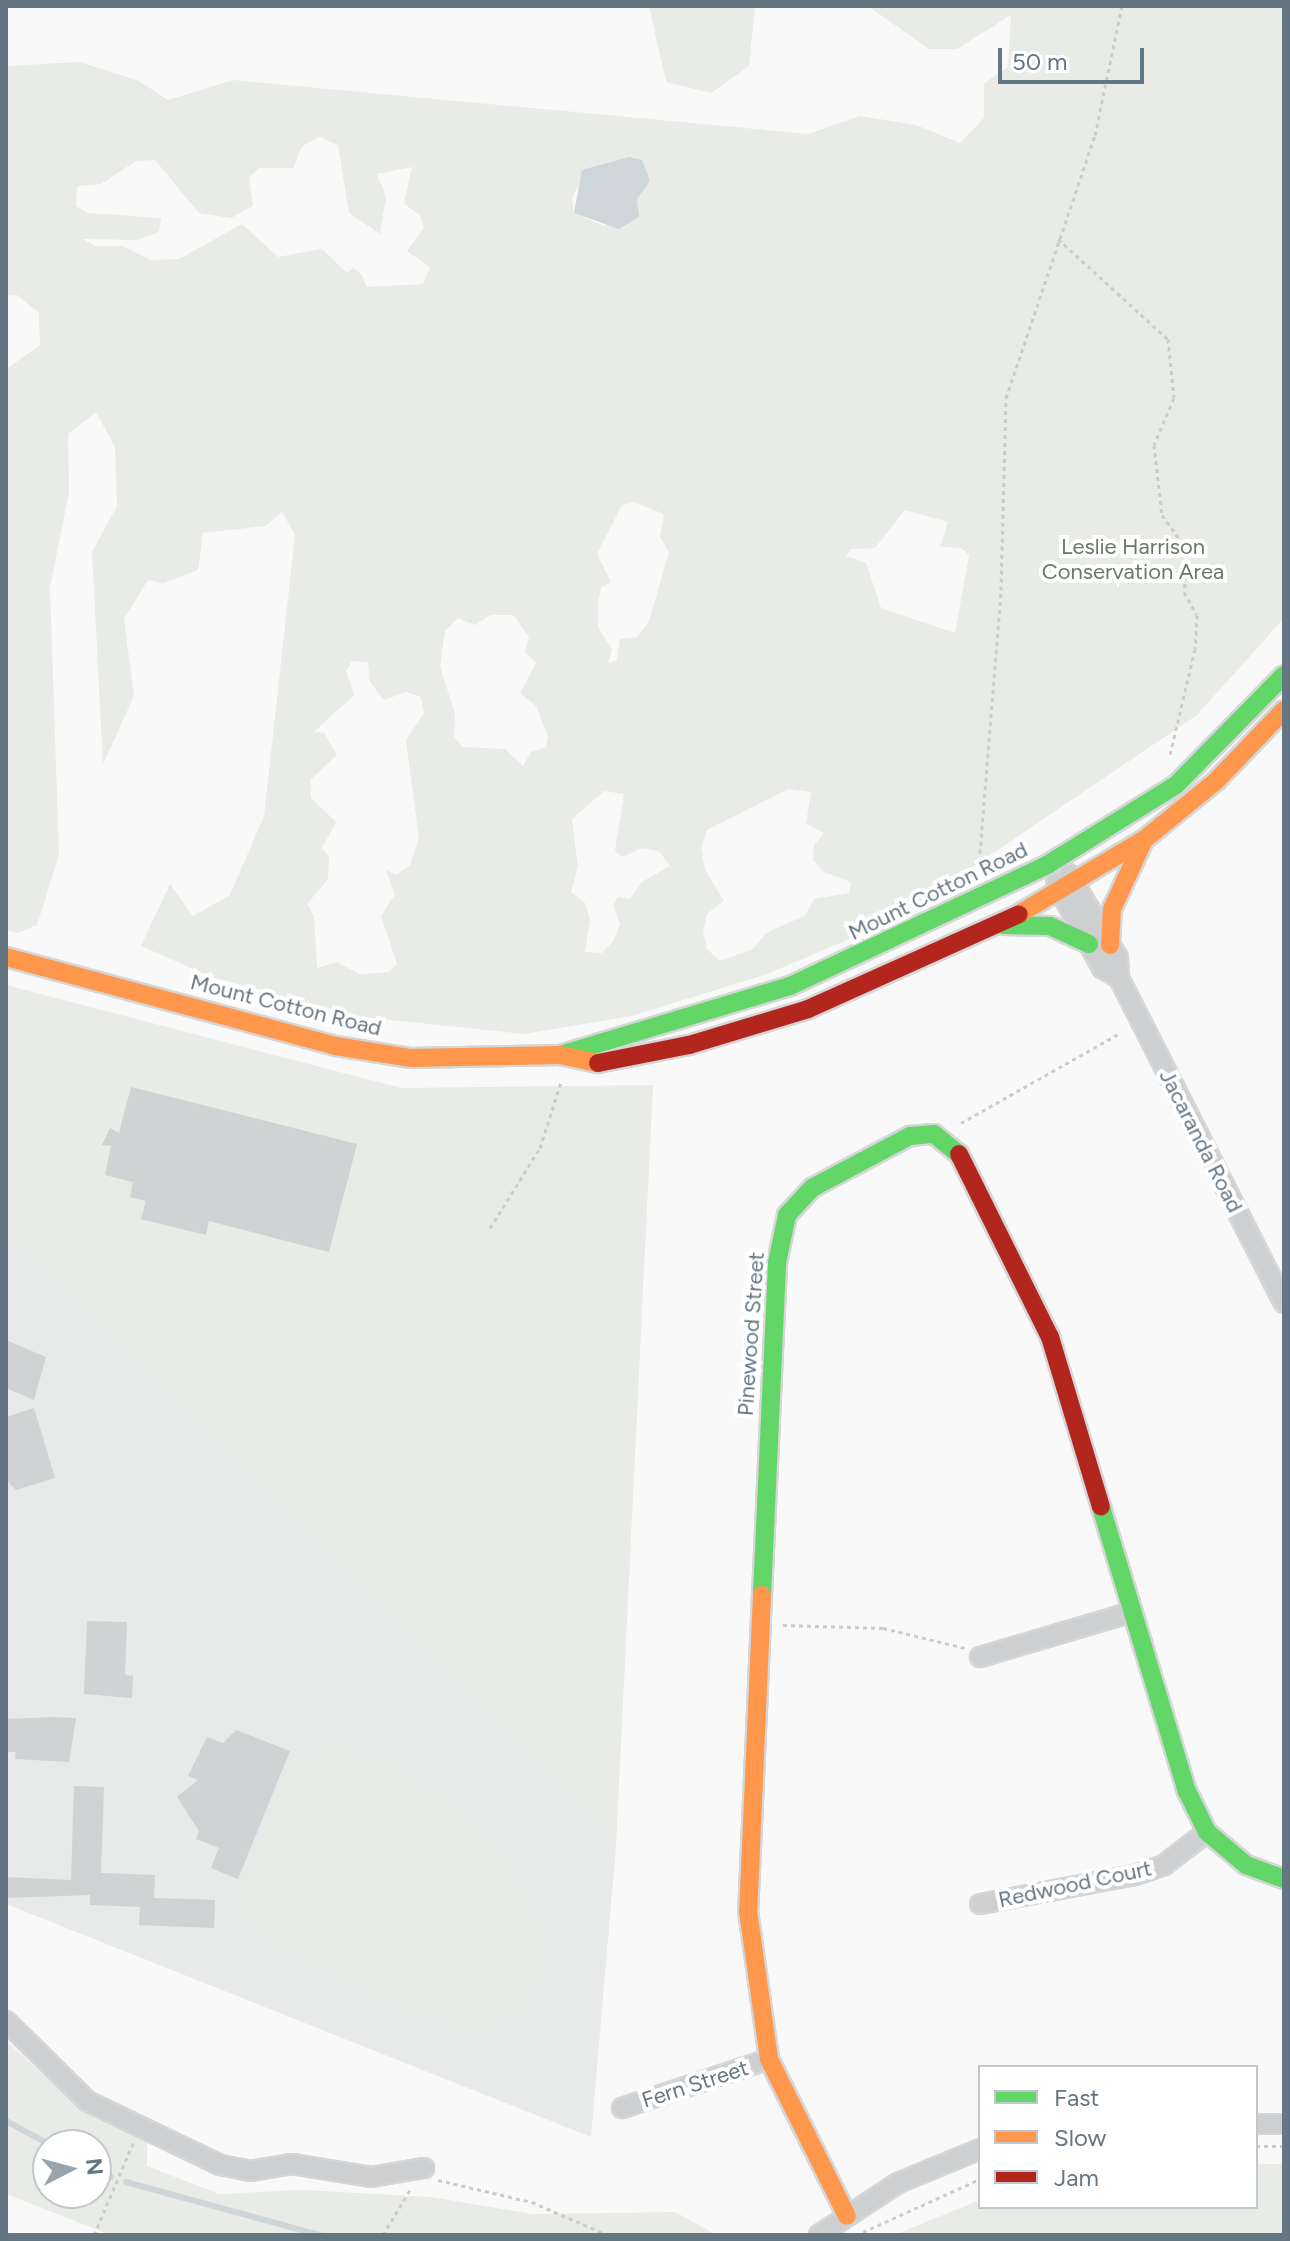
<!DOCTYPE html>
<html>
<head>
<meta charset="utf-8">
<style>
	body { margin:0 }
	#map { position:relative; width:1290px; height:2241px; overflow:hidden; background:#f9f9f9; font-family:Figtree,sans-serif }
	div>[style] { position:absolute }
	[style*='--x'] { left:calc(var(--x)*1px); top:calc(var(--y)*1px); width:calc(var(--w)*1px); rotate:calc(var(--a)*1deg) }
	.built>* { inset:0; background:#e8e9e9 }
	.green>* { inset:0; background:#e8ebe6 }
	.water>* { inset:0; background:#ced6d9 }
	.stream>* { height:6px; margin:-3px; padding:0 3px; transform-origin:3px; border-radius:3px; background:#ced6d9 }
	.building>* { inset:0; background:#d0d2d3 }
	.path>* { height:3px; margin-top:-1.5px; transform-origin:0; background:repeating-linear-gradient(90deg,#cbcccd 0 4px,transparent 0 8px) }
	.roads { filter:drop-shadow(2px 0 #d5d6d7) drop-shadow(-2px 0 #d5d6d7) drop-shadow(0 2px #d5d6d7) drop-shadow(0 -2px #d5d6d7) }
	.street>* { height:18px; margin:-9px; padding:0 9px; transform-origin:9px; border-radius:9px; background:#cecfd0 }
	.fast>* { height:18px; margin:-9px; padding:0 9px; transform-origin:9px; border-radius:9px; background:#63d668 }
	.slow>* { height:18px; margin:-9px; padding:0 9px; transform-origin:9px; border-radius:9px; background:#ff974d }
	.jam>* { height:18px; margin:-9px; padding:0 9px; transform-origin:9px; border-radius:9px; background:#b3261e }
	span { translate:-50% -50%; white-space:nowrap; text-align:center; line-height:1.15; -webkit-text-stroke:8px #fff; paint-order:stroke }
	.park-label { font-size:22px; color:#687a64 }
	.street-label { font-size:22px; color:#657683 }
	.frame { position:absolute; inset:0; border:8px solid #657683; pointer-events:none }
	.legend { position:absolute; left:978px; top:2065px; width:280px; height:144px; box-sizing:border-box; background:#fff; border:2px solid #c1c8cd; margin:0; padding:10px 14px; list-style:none; font-size:24px; color:#657683 }
	.legend li { display:flex; align-items:center; gap:16px; height:40px }
	.legend b { width:40px; border:2px solid #c1c8cd }
	.north { position:absolute; left:32px; top:2129px; width:80px; height:80px; box-sizing:border-box; background:#fff; border:2px solid #c1c8cd; border-radius:50%; rotate:84deg; font-size:22px; font-weight:700; line-height:32px; text-align:center; color:#657683 }
	.north::after { content:''; display:block; margin:auto; width:28px; height:36px; background:#99a4ac; clip-path:polygon(50% 0,100% 100%,50% 72%,0 100%) }
	.scale { position:absolute; left:998px; top:48px; width:146px; height:36px; box-sizing:border-box; border:4px solid #657683; border-top:0; padding-left:10px; font-size:24px; line-height:28px; white-space:nowrap; color:#657683; -webkit-text-stroke:6px #fff; paint-order:stroke }
</style>
</head>
<body>
<div id="map">
	<div class="built">
		<div style="clip-path:polygon(6px 1235px,616px 1846px,591px 2137px,6px 1904px)"></div>
	</div>
	<div class="green">
		<div style="clip-path:polygon(649px 6px,755px 6px,749px 66px,711px 93px,666px 82px)"></div>
		<div style="clip-path:polygon(evenodd,868px 6px,1284px 6px,1284px 618px,1197px 715px,965px 872px,923px 908px,767px 974px,632px 1016px,524px 1034px,363px 1017px,212px 977px,141px 946px,170px 884px,193px 916px,230px 895px,264px 816px,295px 535px,282px 512px,265px 526px,203px 533px,198px 570px,163px 583px,148px 580px,124px 619px,134px 696px,103px 764px,92px 552px,117px 506px,115px 447px,96px 412px,68px 434px,69px 492px,50px 587px,59px 855px,37px 925px,17px 933px,6px 930px,6px 369px,40px 345px,39px 313px,17px 295px,6px 296px,6px 66px,80px 62px,139px 81px,168px 100px,234px 80px,808px 134px,860px 116px,916px 125px,960px 143px,984px 118px,984px 83px,1008px 67px,1011px 15px,957px 49px,929px 49px,868px 6px,320px 137px,338px 145px,349px 213px,380px 234px,386px 197px,377px 174px,412px 167px,404px 204px,420px 215px,424px 228px,407px 251px,430px 267px,423px 284px,366px 287px,362px 275px,353px 268px,347px 273px,322px 249px,278px 257px,242px 224px,179px 259px,151px 260px,122px 246px,95px 246px,83px 239px,138px 240px,159px 232px,161px 218px,87px 213px,76px 206px,77px 186px,101px 184px,136px 161px,155px 160px,199px 213px,231px 218px,253px 206px,249px 177px,259px 168px,293px 168px,302px 146px,320px 137px,868px 6px,629px 157px,643px 189px,637px 199px,605px 226px,574px 213px,572px 198px,580px 182px,629px 157px,868px 6px,634px 502px,664px 514px,660px 537px,669px 552px,649px 621px,637px 637px,620px 639px,617px 660px,608px 663px,612px 650px,598px 627px,598px 603px,601px 588px,611px 582px,597px 554px,622px 505px,634px 502px,868px 6px,905px 510px,948px 522px,940px 547px,961px 548px,969px 555px,955px 633px,881px 608px,866px 563px,846px 556px,851px 549px,875px 548px,905px 510px,868px 6px,491px 615px,513px 615px,529px 637px,525px 653px,536px 663px,520px 693px,536px 706px,548px 736px,546px 747px,531px 752px,523px 766px,505px 749px,463px 747px,454px 737px,455px 714px,440px 666px,445px 631px,458px 618px,475px 625px,491px 615px,868px 6px,352px 661px,368px 662px,370px 682px,384px 700px,406px 692px,421px 697px,424px 713px,406px 740px,419px 838px,410px 865px,396px 875px,386px 870px,395px 894px,381px 916px,397px 964px,389px 972px,359px 974px,337px 962px,317px 968px,314px 916px,307px 904px,328px 879px,329px 857px,322px 848px,336px 822px,311px 798px,310px 780px,337px 755px,324px 733px,314px 732px,354px 695px,346px 671px,352px 661px,868px 6px,788px 789px,811px 792px,806px 824px,824px 833px,814px 845px,813px 860px,824px 872px,851px 882px,849px 893px,814px 899px,806px 915px,766px 933px,753px 949px,720px 961px,707px 949px,703px 931px,707px 914px,724px 901px,705px 870px,701px 847px,707px 830px,788px 789px,868px 6px,604px 791px,624px 794px,615px 851px,622px 857px,642px 848px,659px 851px,670px 866px,642px 882px,630px 899px,618px 897px,613px 906px,620px 924px,613px 941px,602px 953px,585px 952px,590px 920px,585px 903px,571px 892px,578px 867px,572px 819px,604px 791px)"></div>
		<div style="clip-path:polygon(6px 985px,401px 1088px,653px 1085px,616px 1846px,6px 1235px)"></div>
		<div style="clip-path:polygon(342px 1751px,401px 1767px,483px 1831px,531px 1903px,546px 1950px,528px 2000px,487px 2033px,432px 2017px,269px 1947px,247px 1914px,248px 1877px,294px 1755px)"></div>
		<div style="clip-path:polygon(evenodd,6px 2041px,85px 2112px,147px 2140px,147px 2166px,219px 2194px,303px 2190px,431px 2197px,533px 2214px,675px 2212px,717px 2235px,111px 2235px,6px 2194px,6px 2041px,48px 2145px,96px 2145px,96px 2193px,48px 2193px,48px 2145px)"></div>
		<div style="clip-path:polygon(1256px 2164px,1284px 2164px,1284px 2235px,894px 2235px,980px 2200px,980px 2207px,1256px 2207px)"></div>
	</div>
	<div class="water">
		<div style="clip-path:polygon(629px 157px,642px 160px,650px 181px,637px 199px,639px 217px,619px 229px,574px 213px,582px 170px)"></div>
	</div>
	<div class="stream">
		<div style="--x:6;--y:2121;--w:51;--a:28.1"></div>
		<div style="--x:96;--y:2169;--w:17;--a:28"></div>
		<div style="--x:126;--y:2182;--w:201;--a:15.3"></div>
	</div>
	<div class="building">
		<div style="clip-path:polygon(131px 1087px,357px 1144px,329px 1252px,209px 1221px,206px 1235px,141px 1219px,146px 1201px,130px 1197px,133px 1182px,105px 1175px,111px 1146px,102px 1145px,110px 1128px,119px 1133px)"></div>
		<div style="clip-path:polygon(6px 1340px,46px 1357px,34px 1400px,6px 1388px)"></div>
		<div style="clip-path:polygon(34px 1408px,55px 1478px,16px 1490px,6px 1480px,6px 1417px)"></div>
		<div style="clip-path:polygon(87px 1621px,127px 1622px,125px 1675px,133px 1676px,132px 1698px,84px 1694px)"></div>
		<div style="clip-path:polygon(53px 1717px,76px 1718px,69px 1762px,15px 1759px,16px 1752px,6px 1752px,6px 1719px)"></div>
		<div style="clip-path:polygon(236px 1730px,290px 1751px,238px 1879px,211px 1868px,219px 1848px,196px 1839px,199px 1831px,177px 1797px,198px 1780px,188px 1776px,207px 1737px,223px 1743px)"></div>
		<div style="clip-path:polygon(74px 1786px,104px 1787px,101px 1873px,155px 1875px,154px 1898px,215px 1900px,214px 1928px,139px 1925px,140px 1907px,90px 1905px,90px 1895px,6px 1898px,6px 1877px,71px 1880px)"></div>
	</div>
	<div class="path">
		<div style="--x:1058;--y:239;--w:149;--a:42.3"></div>
		<div style="--x:1168;--y:339;--w:59;--a:84.2"></div>
		<div style="--x:1174;--y:398;--w:51;--a:113.1"></div>
		<div style="--x:1154;--y:445;--w:70;--a:83.5"></div>
		<div style="--x:1162;--y:515;--w:46;--a:53.9"></div>
		<div style="--x:1189;--y:552;--w:40;--a:97.1"></div>
		<div style="--x:1184;--y:592;--w:26;--a:61"></div>
		<div style="--x:1197;--y:615;--w:34;--a:93"></div>
		<div style="--x:1195;--y:649;--w:109;--a:103.3"></div>
		<div style="--x:987;--y:868;--w:17;--a:-115"></div>
		<div style="--x:980;--y:853;--w:264;--a:-85.4"></div>
		<div style="--x:1001;--y:590;--w:192;--a:-88.5"></div>
		<div style="--x:1006;--y:398;--w:278;--a:-71.3"></div>
		<div style="--x:1095;--y:135;--w:132;--a:-78.2"></div>
		<div style="--x:961;--y:1123;--w:183;--a:-29.5"></div>
		<div style="--x:490;--y:1228;--w:94;--a:-58"></div>
		<div style="--x:540;--y:1148;--w:72;--a:-72.3"></div>
		<div style="--x:783;--y:1625;--w:100;--a:1.7"></div>
		<div style="--x:883;--y:1628;--w:84;--a:13.7"></div>
		<div style="--x:1256;--y:2146;--w:28;--a:0"></div>
		<div style="--x:438;--y:2180;--w:97;--a:13.2"></div>
		<div style="--x:532;--y:2202;--w:83;--a:23.5"></div>
		<div style="--x:863;--y:2232;--w:128;--a:-24.4"></div>
		<div style="--x:94;--y:2235;--w:100;--a:-67"></div>
		<div style="--x:383;--y:2235;--w:55;--a:-59.2"></div>
		<div style="--x:675;--y:2235;--w:31;--a:0"></div>
	</div>
	<div class="roads">
		<div class="street">
			<div style="--x:1069;--y:874;--w:97;--a:59.7"></div>
			<div style="--x:1118;--y:958;--w:20;--a:87"></div>
			<div style="--x:1119;--y:978;--w:364;--a:63.1"></div>
			<div style="--x:1056;--y:883;--w:97;--a:61.6"></div>
			<div style="--x:1102;--y:968;--w:20;--a:30"></div>
			<div style="--x:980;--y:1657;--w:159;--a:-16.5"></div>
			<div style="--x:980;--y:1904;--w:158;--a:-10.6"></div>
			<div style="--x:1135;--y:1875;--w:31;--a:-19"></div>
			<div style="--x:1164;--y:1865;--w:54;--a:-37.5"></div>
			<div style="--x:6;--y:2021;--w:114;--a:44.6"></div>
			<div style="--x:87;--y:2101;--w:148;--a:25.7"></div>
			<div style="--x:220;--y:2165;--w:31;--a:11"></div>
			<div style="--x:250;--y:2171;--w:43;--a:-9.5"></div>
			<div style="--x:292;--y:2164;--w:80;--a:9.3"></div>
			<div style="--x:371;--y:2177;--w:54;--a:-9.6"></div>
			<div style="--x:622;--y:2108;--w:155;--a:-18.4"></div>
			<div style="--x:1256;--y:2124;--w:28;--a:0"></div>
			<div style="--x:819;--y:2235;--w:95;--a:-33.4"></div>
			<div style="--x:898;--y:2183;--w:89;--a:-22.5"></div>
		</div>
		<div class="fast">
			<div style="--x:1003;--y:925;--w:47;--a:1.2"></div>
			<div style="--x:1050;--y:926;--w:43;--a:24.8"></div>
			<div style="--x:560;--y:1055;--w:240;--a:-16.7"></div>
			<div style="--x:790;--y:986;--w:284;--a:-25.2"></div>
			<div style="--x:1047;--y:865;--w:152;--a:-31.8"></div>
			<div style="--x:1176;--y:785;--w:154;--a:-45.5"></div>
			<div style="--x:1101;--y:1507;--w:297;--a:73.2"></div>
			<div style="--x:1187;--y:1791;--w:46;--a:64"></div>
			<div style="--x:1207;--y:1832;--w:51;--a:40.2"></div>
			<div style="--x:1246;--y:1865;--w:40;--a:20.2"></div>
			<div style="--x:762;--y:1595;--w:332;--a:-87.4"></div>
			<div style="--x:777;--y:1263;--w:49;--a:-78.2"></div>
			<div style="--x:787;--y:1215;--w:37;--a:-47"></div>
			<div style="--x:812;--y:1188;--w:111;--a:-28"></div>
			<div style="--x:910;--y:1136;--w:24;--a:-5"></div>
			<div style="--x:934;--y:1134;--w:32;--a:39"></div>
		</div>
		<div class="slow">
			<div style="--x:1019;--y:914;--w:147;--a:-30.8"></div>
			<div style="--x:1145;--y:839;--w:92;--a:-39.2"></div>
			<div style="--x:1216;--y:781;--w:98;--a:-46.2"></div>
			<div style="--x:1110;--y:945;--w:36;--a:-87"></div>
			<div style="--x:1112;--y:909;--w:72;--a:-65.2"></div>
			<div style="--x:6;--y:957;--w:342;--a:15.1"></div>
			<div style="--x:336;--y:1046;--w:76;--a:9.1"></div>
			<div style="--x:411;--y:1058;--w:149;--a:-1.2"></div>
			<div style="--x:560;--y:1055;--w:39;--a:12"></div>
			<div style="--x:762;--y:1595;--w:316;--a:92.5"></div>
			<div style="--x:748;--y:1911;--w:149;--a:81.9"></div>
			<div style="--x:769;--y:2059;--w:175;--a:63.6"></div>
		</div>
		<div class="jam">
			<div style="--x:598;--y:1063;--w:93;--a:-11.2"></div>
			<div style="--x:689;--y:1045;--w:124;--a:-16.8"></div>
			<div style="--x:808;--y:1009;--w:231;--a:-24.2"></div>
			<div style="--x:959;--y:1154;--w:204;--a:63.6"></div>
			<div style="--x:1050;--y:1337;--w:177;--a:73.3"></div>
		</div>
	</div>
	<div class="park-label">
		<span style="left:1133px;top:559px">Leslie Harrison<br>Conservation Area</span>
	</div>
	<div class="street-label">
		<span style="left:938px;top:891px;rotate:-26deg">Mount Cotton Road</span>
		<span style="left:286px;top:1005px;rotate:14deg">Mount Cotton Road</span>
		<span style="left:1201px;top:1141px;rotate:63deg">Jacaranda Road</span>
		<span style="left:751px;top:1334px;rotate:-86deg">Pinewood Street</span>
		<span style="left:1075px;top:1884px;rotate:-12deg">Redwood Court</span>
		<span style="left:695px;top:2084px;rotate:-18deg">Fern Street</span>
	</div>
	<div class="frame"></div>
	<ul class="legend">
	<li><b style="height:10px;background:#63d668"></b>Fast</li>
	<li><b style="height:10px;background:#ff974d"></b>Slow</li>
	<li><b style="height:10px;background:#b3261e"></b>Jam</li>
	</ul>
	<div class="north">N</div>
	<div class="scale">50 m</div>
</div>
</body>
</html>
